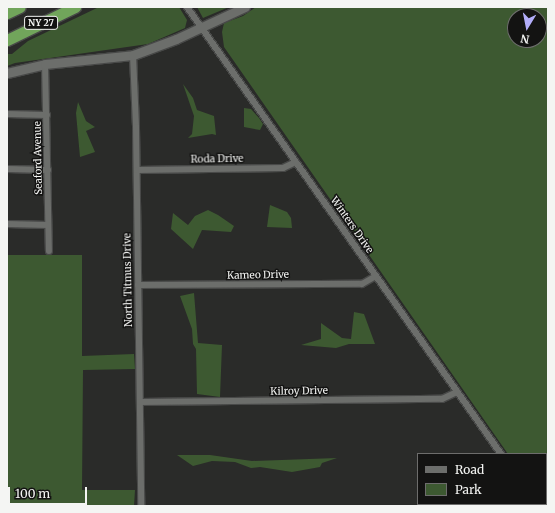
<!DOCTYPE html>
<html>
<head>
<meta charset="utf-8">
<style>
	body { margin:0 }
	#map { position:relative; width:555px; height:513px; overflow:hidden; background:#2a2b29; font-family:Merriweather,serif }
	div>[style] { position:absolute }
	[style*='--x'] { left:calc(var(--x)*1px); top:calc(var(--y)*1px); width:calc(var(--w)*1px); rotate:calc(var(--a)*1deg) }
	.green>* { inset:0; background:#3d5931 }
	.roads { filter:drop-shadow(1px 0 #484948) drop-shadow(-1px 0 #484948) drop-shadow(0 1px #484948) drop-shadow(0 -1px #484948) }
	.street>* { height:6px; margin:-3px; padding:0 3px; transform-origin:3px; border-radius:3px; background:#6c6e6b }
	.secondary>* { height:9px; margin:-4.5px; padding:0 4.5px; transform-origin:4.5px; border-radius:4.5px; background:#6c6e6b }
	.highway>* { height:11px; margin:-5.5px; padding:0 5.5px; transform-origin:5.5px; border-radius:5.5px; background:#71a55b }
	span { translate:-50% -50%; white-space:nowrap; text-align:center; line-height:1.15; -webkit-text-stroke:3px #131312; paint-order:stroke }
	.shield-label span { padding:1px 3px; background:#131312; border:1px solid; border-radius:3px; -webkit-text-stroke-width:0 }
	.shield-label { font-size:9px; color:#f4f5f3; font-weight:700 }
	.street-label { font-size:10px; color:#f4f5f3 }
	.frame { position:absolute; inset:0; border:8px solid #f4f5f3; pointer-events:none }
	.legend { position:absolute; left:417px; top:453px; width:130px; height:52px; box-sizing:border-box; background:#131312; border:1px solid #6d6d6c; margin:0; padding:5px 7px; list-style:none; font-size:12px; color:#f4f5f3 }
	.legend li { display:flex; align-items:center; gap:8px; height:20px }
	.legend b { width:20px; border:1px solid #6d6d6c }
	.north { position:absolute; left:507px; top:8px; width:40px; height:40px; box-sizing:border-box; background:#131312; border:1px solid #6d6d6c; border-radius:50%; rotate:190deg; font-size:11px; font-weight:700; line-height:16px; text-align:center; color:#f4f5f3 }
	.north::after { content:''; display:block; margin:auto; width:14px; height:18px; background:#b2adf9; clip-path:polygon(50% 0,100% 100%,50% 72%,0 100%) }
	.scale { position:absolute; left:8px; top:487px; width:79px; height:18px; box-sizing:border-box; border:2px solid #f4f5f3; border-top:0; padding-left:5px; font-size:12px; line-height:14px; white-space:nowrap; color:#f4f5f3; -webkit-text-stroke:3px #131312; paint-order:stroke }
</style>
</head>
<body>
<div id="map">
	<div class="green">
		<div style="clip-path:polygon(99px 7px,179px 7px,187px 20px,185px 28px,148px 44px,15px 63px,7px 66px,7px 54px,12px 54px,28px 41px)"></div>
		<div style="clip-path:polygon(197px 7px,229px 7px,203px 18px)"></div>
		<div style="clip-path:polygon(evenodd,256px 7px,548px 7px,548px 506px,543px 504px,546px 504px,546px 454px,508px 454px,224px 47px,222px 32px,224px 23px,243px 16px,256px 7px,515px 16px,539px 16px,539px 40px,515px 40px,515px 16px)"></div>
		<div style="clip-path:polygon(183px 84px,193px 98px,197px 110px,214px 116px,216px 135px,212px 134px,188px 138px,192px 134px,194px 116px)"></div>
		<div style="clip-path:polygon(78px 102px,86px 121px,95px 127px,86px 131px,95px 152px,80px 157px,76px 113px)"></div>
		<div style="clip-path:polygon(244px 108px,251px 109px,259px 118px,263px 124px,260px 130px,244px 127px)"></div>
		<div style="clip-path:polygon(270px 205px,287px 212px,291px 218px,292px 228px,267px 227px)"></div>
		<div style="clip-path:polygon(208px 210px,218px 215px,234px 226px,231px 232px,202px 230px,193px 249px,171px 229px,173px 213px,188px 225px,195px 216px)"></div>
		<div style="clip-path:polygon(7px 255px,82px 255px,82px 356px,134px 354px,135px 369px,83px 370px,82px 490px,135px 490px,134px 506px,7px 506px)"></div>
		<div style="clip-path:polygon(194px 293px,198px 343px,222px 345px,220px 397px,197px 394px,196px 349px,193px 344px,192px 329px,180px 296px)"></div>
		<div style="clip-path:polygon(354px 312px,364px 314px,375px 344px,349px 344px,336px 348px,301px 345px,321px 339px,321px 323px,342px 338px,351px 339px)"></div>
		<div style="clip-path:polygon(177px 455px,210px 455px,252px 461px,337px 458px,322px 463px,320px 467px,292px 472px,260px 467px,251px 468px,235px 462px,212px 461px,193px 466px)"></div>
	</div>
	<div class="roads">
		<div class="street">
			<div style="--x:187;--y:7;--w:546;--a:54.91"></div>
			<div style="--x:133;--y:55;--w:72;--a:87.6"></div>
			<div style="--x:136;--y:127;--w:379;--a:89.2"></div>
			<div style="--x:45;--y:64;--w:187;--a:88.8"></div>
			<div style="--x:7;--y:114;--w:40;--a:1.4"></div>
			<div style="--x:7;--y:169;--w:41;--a:1.4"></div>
			<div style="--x:137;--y:170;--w:146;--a:-0.8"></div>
			<div style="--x:283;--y:168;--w:14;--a:-25"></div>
			<div style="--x:7;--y:224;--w:41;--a:1.4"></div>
			<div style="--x:138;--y:285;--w:224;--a:-0.3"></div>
			<div style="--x:362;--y:284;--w:16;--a:-30"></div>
			<div style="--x:140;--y:402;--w:302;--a:-0.6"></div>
			<div style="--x:442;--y:399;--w:17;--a:-25"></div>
			<div style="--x:537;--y:504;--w:2;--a:63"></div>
		</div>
		<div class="secondary">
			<div style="--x:7;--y:73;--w:39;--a:-13"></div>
			<div style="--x:45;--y:64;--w:88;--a:-5.8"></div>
			<div style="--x:133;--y:55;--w:46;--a:-20.4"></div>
			<div style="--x:176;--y:39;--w:76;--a:-24.9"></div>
		</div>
		<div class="highway">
			<div style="--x:7;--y:13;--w:14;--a:-25"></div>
			<div style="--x:7;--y:40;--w:76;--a:-25.9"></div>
		</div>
	</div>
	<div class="shield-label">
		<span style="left:41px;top:23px">NY 27</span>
	</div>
	<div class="street-label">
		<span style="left:38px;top:158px;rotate:-91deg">Seaford Avenue</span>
		<span style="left:217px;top:159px;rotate:-1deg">Roda Drive</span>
		<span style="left:352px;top:225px;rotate:55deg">Winters Drive</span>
		<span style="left:258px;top:275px;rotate:-1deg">Kameo Drive</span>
		<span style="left:128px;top:280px;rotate:-91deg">North Titmus Drive</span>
		<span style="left:299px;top:391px;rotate:-1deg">Kilroy Drive</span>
	</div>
	<div class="frame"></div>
	<ul class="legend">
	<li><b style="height:5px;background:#6c6e6b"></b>Road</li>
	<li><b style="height:11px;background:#3d5931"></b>Park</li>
	</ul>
	<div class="north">N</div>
	<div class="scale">100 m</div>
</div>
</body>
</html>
